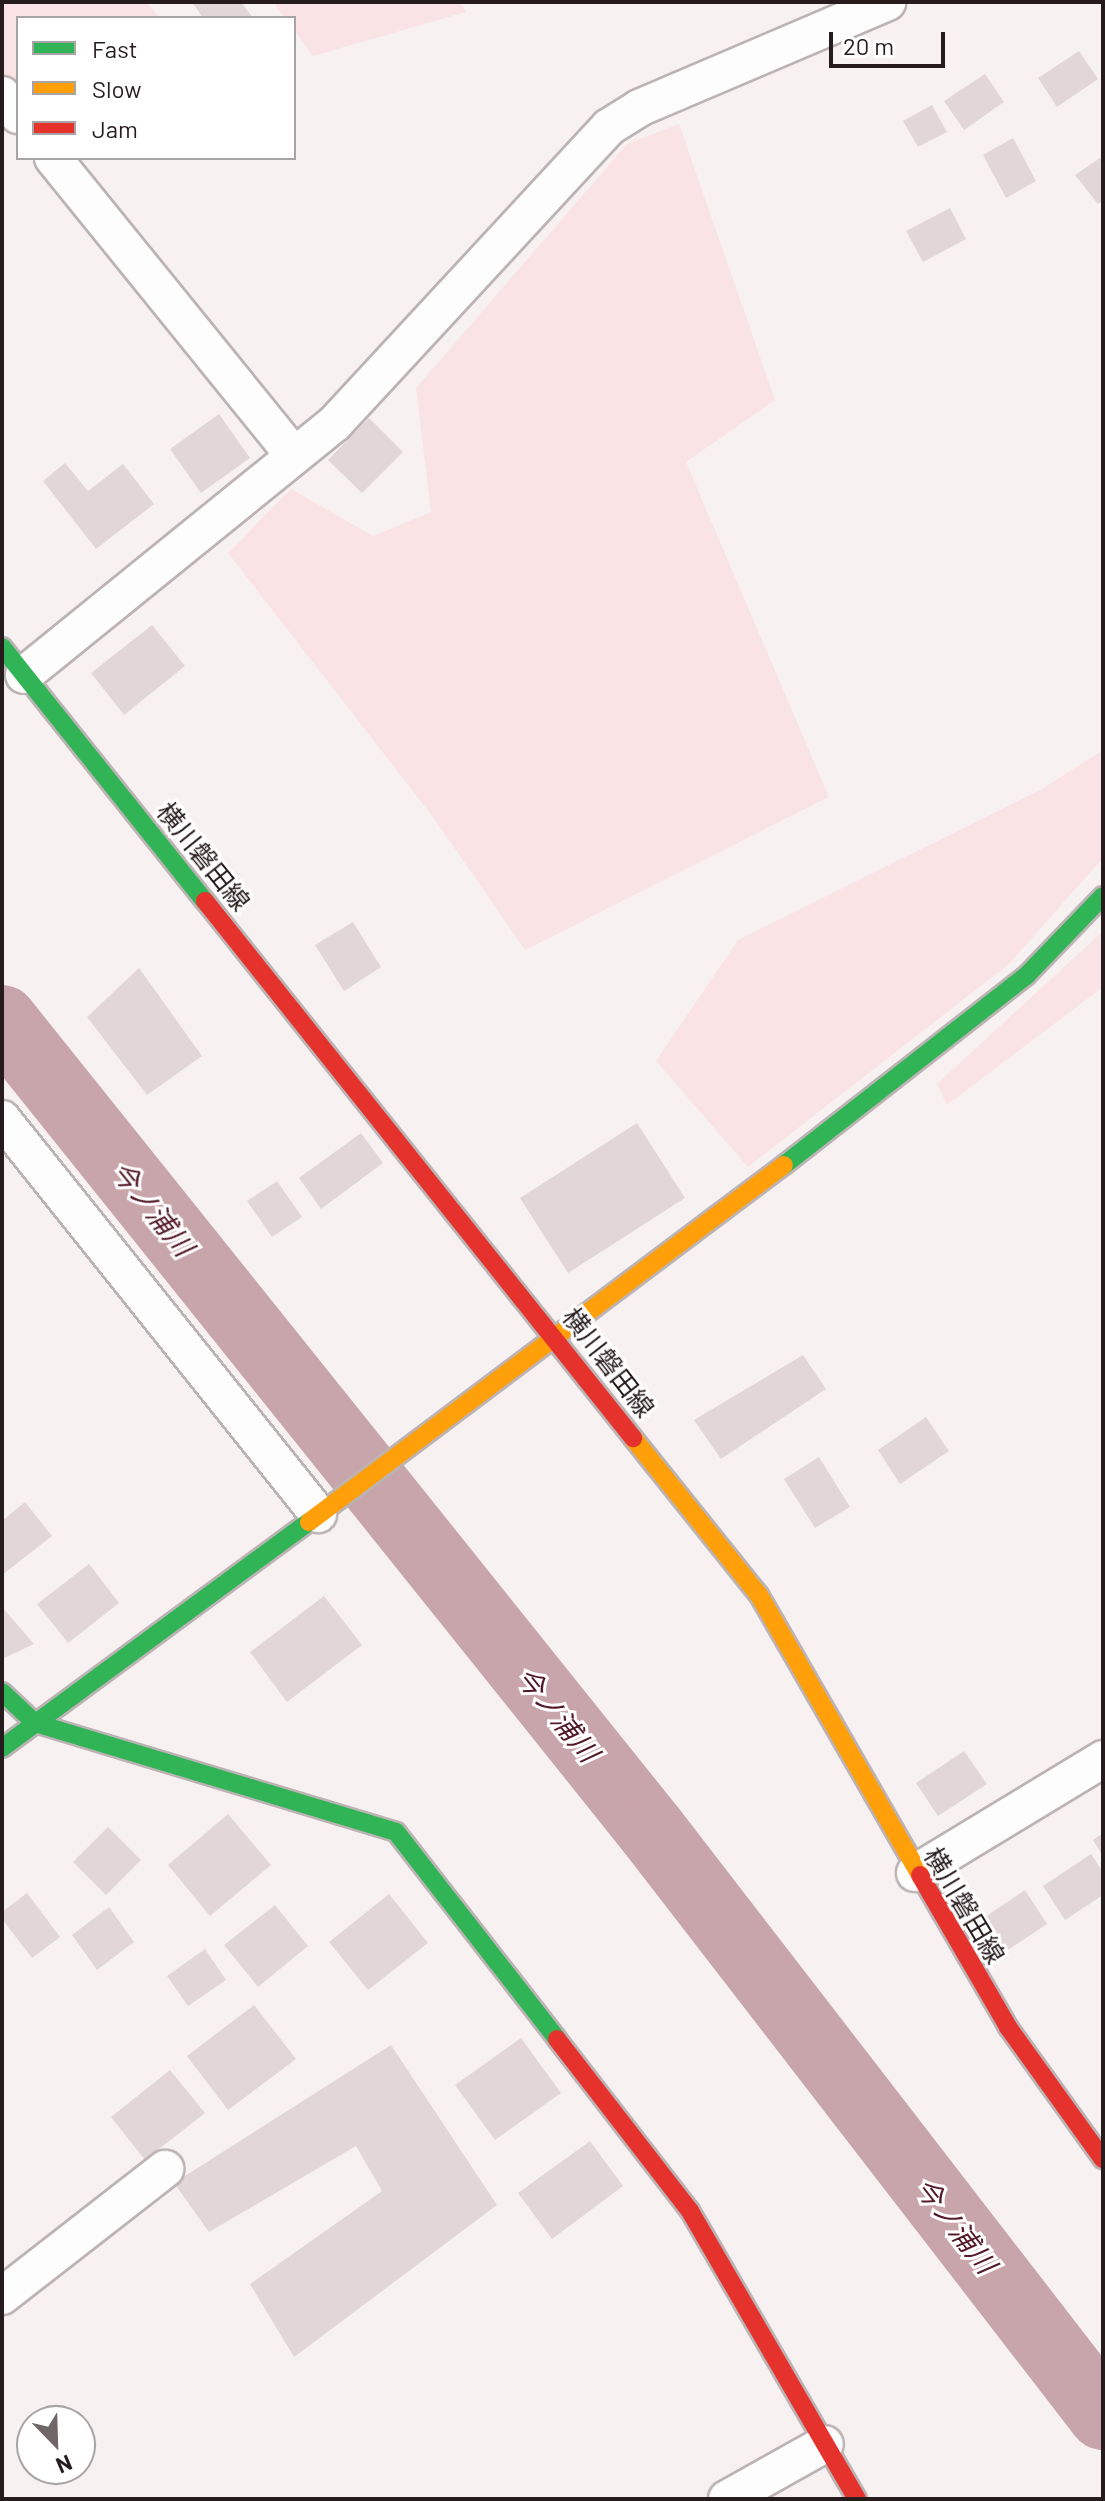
<!DOCTYPE html>
<html>
<head>
<meta charset="utf-8">
<style>
	body { margin:0 }
	#map { position:relative; width:1105px; height:2501px; overflow:hidden; background:#f8f1f2; font-family:Barlow,"Noto Sans JP",sans-serif }
	div>[style] { position:absolute }
	[style*='--x'] { left:calc(var(--x)*1px); top:calc(var(--y)*1px); width:calc(var(--w)*1px); rotate:calc(var(--a)*1deg) }
	.green>* { inset:0; background:#fae3e5 }
	.river>* { height:70px; margin:-35px; padding:0 35px; transform-origin:35px; border-radius:35px; background:#c8a5aa }
	.building>* { inset:0; background:#e3d6d8 }
	.roads { filter:drop-shadow(2px 0 #bcb3b4) drop-shadow(-2px 0 #bcb3b4) drop-shadow(0 2px #bcb3b4) drop-shadow(0 -2px #bcb3b4) }
	.street>* { height:36px; margin:-18px; padding:0 18px; transform-origin:18px; border-radius:18px; background:#fefdfd }
	.fast>* { height:18px; margin:-9px; padding:0 9px; transform-origin:9px; border-radius:9px; background:#30b455 }
	.slow>* { height:18px; margin:-9px; padding:0 9px; transform-origin:9px; border-radius:9px; background:#ff9f0a }
	.jam>* { height:18px; margin:-9px; padding:0 9px; transform-origin:9px; border-radius:9px; background:#e5322d }
	span { translate:-50% -50%; white-space:nowrap; text-align:center; line-height:1.15; -webkit-text-stroke:6px #fff; paint-order:stroke }
	.street-label { font-size:26px; color:#261b1d }
	.water-label { font-size:28px; color:#531926; font-style:italic }
	.frame { position:absolute; inset:0; border:4px solid #261b1d; pointer-events:none }
	.legend { position:absolute; left:16px; top:16px; width:280px; height:144px; box-sizing:border-box; background:#fff; border:2px solid #a8a4a5; margin:0; padding:10px 14px; list-style:none; font-size:24px; color:#261b1d }
	.legend li { display:flex; align-items:center; gap:16px; height:40px }
	.legend b { width:40px; border:2px solid #a8a4a5 }
	.north { position:absolute; left:16px; top:2405px; width:80px; height:80px; box-sizing:border-box; background:#fff; border:2px solid #a8a4a5; border-radius:50%; rotate:157deg; font-size:22px; font-weight:700; line-height:32px; text-align:center; color:#261b1d }
	.north::after { content:''; display:block; margin:auto; width:28px; height:36px; background:#706668; clip-path:polygon(50% 0,100% 100%,50% 72%,0 100%) }
	.scale { position:absolute; left:829px; top:32px; width:116px; height:36px; box-sizing:border-box; border:4px solid #261b1d; border-top:0; padding-left:10px; font-size:24px; line-height:28px; white-space:nowrap; color:#261b1d; -webkit-text-stroke:6px #fff; paint-order:stroke }
</style>
</head>
<body>
<div id="map">
	<div class="green">
		<div style="clip-path:polygon(2px 2px,146px 2px,160px 18px,18px 18px,18px 115px,2px 95px)"></div>
		<div style="clip-path:polygon(273px 2px,460px 2px,466px 12px,313px 56px,294px 30px,294px 18px,285px 18px)"></div>
		<div style="clip-path:polygon(679px 124px,775px 400px,686px 462px,829px 797px,525px 950px,433px 817px,228px 553px,291px 489px,373px 536px,431px 512px,416px 388px,627px 144px)"></div>
		<div style="clip-path:polygon(1103px 750px,1103px 858px,1009px 964px,748px 1167px,656px 1061px,738px 940px,1042px 789px)"></div>
		<div style="clip-path:polygon(1103px 931px,1103px 987px,947px 1105px,937px 1084px)"></div>
	</div>
	<div class="river">
		<div style="--x:2;--y:1020;--w:1039;--a:51.29"></div>
		<div style="--x:652;--y:1831;--w:738;--a:52.32"></div>
	</div>
	<div class="building">
		<div style="clip-path:polygon(192px 2px,241px 2px,253px 18px,203px 18px)"></div>
		<div style="clip-path:polygon(1079px 51px,1098px 79px,1057px 107px,1038px 78px)"></div>
		<div style="clip-path:polygon(985px 74px,1004px 102px,964px 130px,944px 101px)"></div>
		<div style="clip-path:polygon(932px 105px,947px 132px,918px 147px,903px 121px)"></div>
		<div style="clip-path:polygon(1013px 138px,1036px 181px,1006px 198px,983px 155px)"></div>
		<div style="clip-path:polygon(1103px 156px,1103px 201px,1098px 204px,1075px 175px)"></div>
		<div style="clip-path:polygon(950px 208px,966px 239px,923px 262px,906px 231px)"></div>
		<div style="clip-path:polygon(219px 414px,250px 458px,201px 493px,170px 449px)"></div>
		<div style="clip-path:polygon(369px 418px,403px 452px,362px 493px,328px 460px)"></div>
		<div style="clip-path:polygon(65px 463px,88px 491px,123px 464px,154px 504px,96px 549px,43px 481px)"></div>
		<div style="clip-path:polygon(152px 625px,185px 666px,124px 715px,91px 673px)"></div>
		<div style="clip-path:polygon(353px 922px,381px 967px,344px 991px,315px 945px)"></div>
		<div style="clip-path:polygon(139px 968px,202px 1056px,147px 1095px,87px 1017px)"></div>
		<div style="clip-path:polygon(637px 1123px,685px 1198px,568px 1273px,520px 1198px)"></div>
		<div style="clip-path:polygon(361px 1133px,383px 1163px,321px 1209px,299px 1178px)"></div>
		<div style="clip-path:polygon(277px 1181px,302px 1217px,272px 1237px,247px 1201px)"></div>
		<div style="clip-path:polygon(803px 1355px,826px 1389px,721px 1459px,694px 1420px)"></div>
		<div style="clip-path:polygon(926px 1417px,949px 1451px,900px 1484px,878px 1450px)"></div>
		<div style="clip-path:polygon(819px 1457px,850px 1507px,815px 1528px,784px 1479px)"></div>
		<div style="clip-path:polygon(25px 1502px,52px 1536px,2px 1575px,2px 1521px)"></div>
		<div style="clip-path:polygon(89px 1564px,119px 1603px,68px 1643px,37px 1604px)"></div>
		<div style="clip-path:polygon(324px 1596px,362px 1645px,287px 1702px,250px 1652px)"></div>
		<div style="clip-path:polygon(2px 1607px,34px 1644px,2px 1659px)"></div>
		<div style="clip-path:polygon(964px 1751px,987px 1784px,938px 1816px,916px 1783px)"></div>
		<div style="clip-path:polygon(228px 1814px,271px 1865px,210px 1916px,168px 1865px)"></div>
		<div style="clip-path:polygon(108px 1827px,141px 1860px,106px 1895px,73px 1862px)"></div>
		<div style="clip-path:polygon(1103px 1833px,1103px 1856px,1093px 1840px)"></div>
		<div style="clip-path:polygon(1091px 1854px,1103px 1872px,1103px 1895px,1065px 1920px,1043px 1886px)"></div>
		<div style="clip-path:polygon(1025px 1890px,1047px 1924px,999px 1956px,976px 1923px)"></div>
		<div style="clip-path:polygon(27px 1893px,60px 1937px,32px 1958px,2px 1919px,2px 1912px)"></div>
		<div style="clip-path:polygon(389px 1894px,428px 1943px,368px 1990px,329px 1942px)"></div>
		<div style="clip-path:polygon(275px 1905px,308px 1946px,258px 1987px,224px 1945px)"></div>
		<div style="clip-path:polygon(109px 1907px,134px 1942px,97px 1970px,72px 1935px)"></div>
		<div style="clip-path:polygon(205px 1949px,226px 1980px,188px 2006px,167px 1976px)"></div>
		<div style="clip-path:polygon(254px 2005px,296px 2059px,228px 2110px,187px 2056px)"></div>
		<div style="clip-path:polygon(521px 2038px,561px 2093px,495px 2140px,455px 2085px)"></div>
		<div style="clip-path:polygon(391px 2045px,497px 2205px,294px 2357px,250px 2284px,382px 2191px,356px 2146px,209px 2232px,174px 2183px)"></div>
		<div style="clip-path:polygon(170px 2070px,205px 2113px,145px 2160px,111px 2117px)"></div>
		<div style="clip-path:polygon(590px 2141px,623px 2186px,552px 2239px,518px 2193px)"></div>
	</div>
	<div class="roads">
		<div class="street">
			<div style="--x:2;--y:95;--w:26;--a:51"></div>
			<div style="--x:53;--y:158;--w:383;--a:51"></div>
			<div style="--x:24;--y:675;--w:400;--a:-39"></div>
			<div style="--x:335;--y:423;--w:403;--a:-47.2"></div>
			<div style="--x:609;--y:127;--w:36;--a:-32"></div>
			<div style="--x:639;--y:108;--w:270;--a:-23.1"></div>
			<div style="--x:2;--y:1119;--w:506;--a:51.34"></div>
			<div style="--x:915;--y:1873;--w:220;--a:-31.2"></div>
			<div style="--x:2;--y:2296;--w:207;--a:-37.9"></div>
			<div style="--x:727;--y:2499;--w:112;--a:-29.3"></div>
		</div>
		<div class="fast">
			<div style="--x:2;--y:647;--w:325;--a:51.4"></div>
			<div style="--x:784;--y:1165;--w:307;--a:-38"></div>
			<div style="--x:1026;--y:976;--w:111;--a:-46.1"></div>
			<div style="--x:2;--y:1692;--w:45;--a:43.2"></div>
			<div style="--x:35;--y:1723;--w:377;--a:16.8"></div>
			<div style="--x:396;--y:1832;--w:262;--a:52.1"></div>
			<div style="--x:2;--y:1748;--w:381;--a:-36.4"></div>
		</div>
		<div class="slow">
			<div style="--x:633;--y:1438;--w:201;--a:51.3"></div>
			<div style="--x:759;--y:1595;--w:323;--a:60.1"></div>
			<div style="--x:309;--y:1522;--w:594;--a:-36.93"></div>
		</div>
		<div class="jam">
			<div style="--x:205;--y:901;--w:687;--a:51.44"></div>
			<div style="--x:920;--y:1875;--w:176;--a:59.9"></div>
			<div style="--x:1008;--y:2027;--w:163;--a:54.3"></div>
			<div style="--x:557;--y:2039;--w:217;--a:52.3"></div>
			<div style="--x:690;--y:2211;--w:333;--a:59.9"></div>
		</div>
	</div>
	<div class="street-label">
		<span style="left:204px;top:856px;rotate:51deg">横川磐田線</span>
		<span style="left:609px;top:1362px;rotate:52deg">横川磐田線</span>
		<span style="left:965px;top:1905px;rotate:59deg">横川磐田線</span>
	</div>
	<div class="water-label">
		<span style="left:153px;top:1208px;rotate:51deg">今ノ浦川</span>
		<span style="left:558px;top:1714px;rotate:51deg">今ノ浦川</span>
		<span style="left:956px;top:2225px;rotate:52deg">今ノ浦川</span>
	</div>
	<div class="frame"></div>
	<ul class="legend">
	<li><b style="height:10px;background:#30b455"></b>Fast</li>
	<li><b style="height:10px;background:#ff9f0a"></b>Slow</li>
	<li><b style="height:10px;background:#e5322d"></b>Jam</li>
	</ul>
	<div class="north">N</div>
	<div class="scale">20 m</div>
</div>
</body>
</html>
